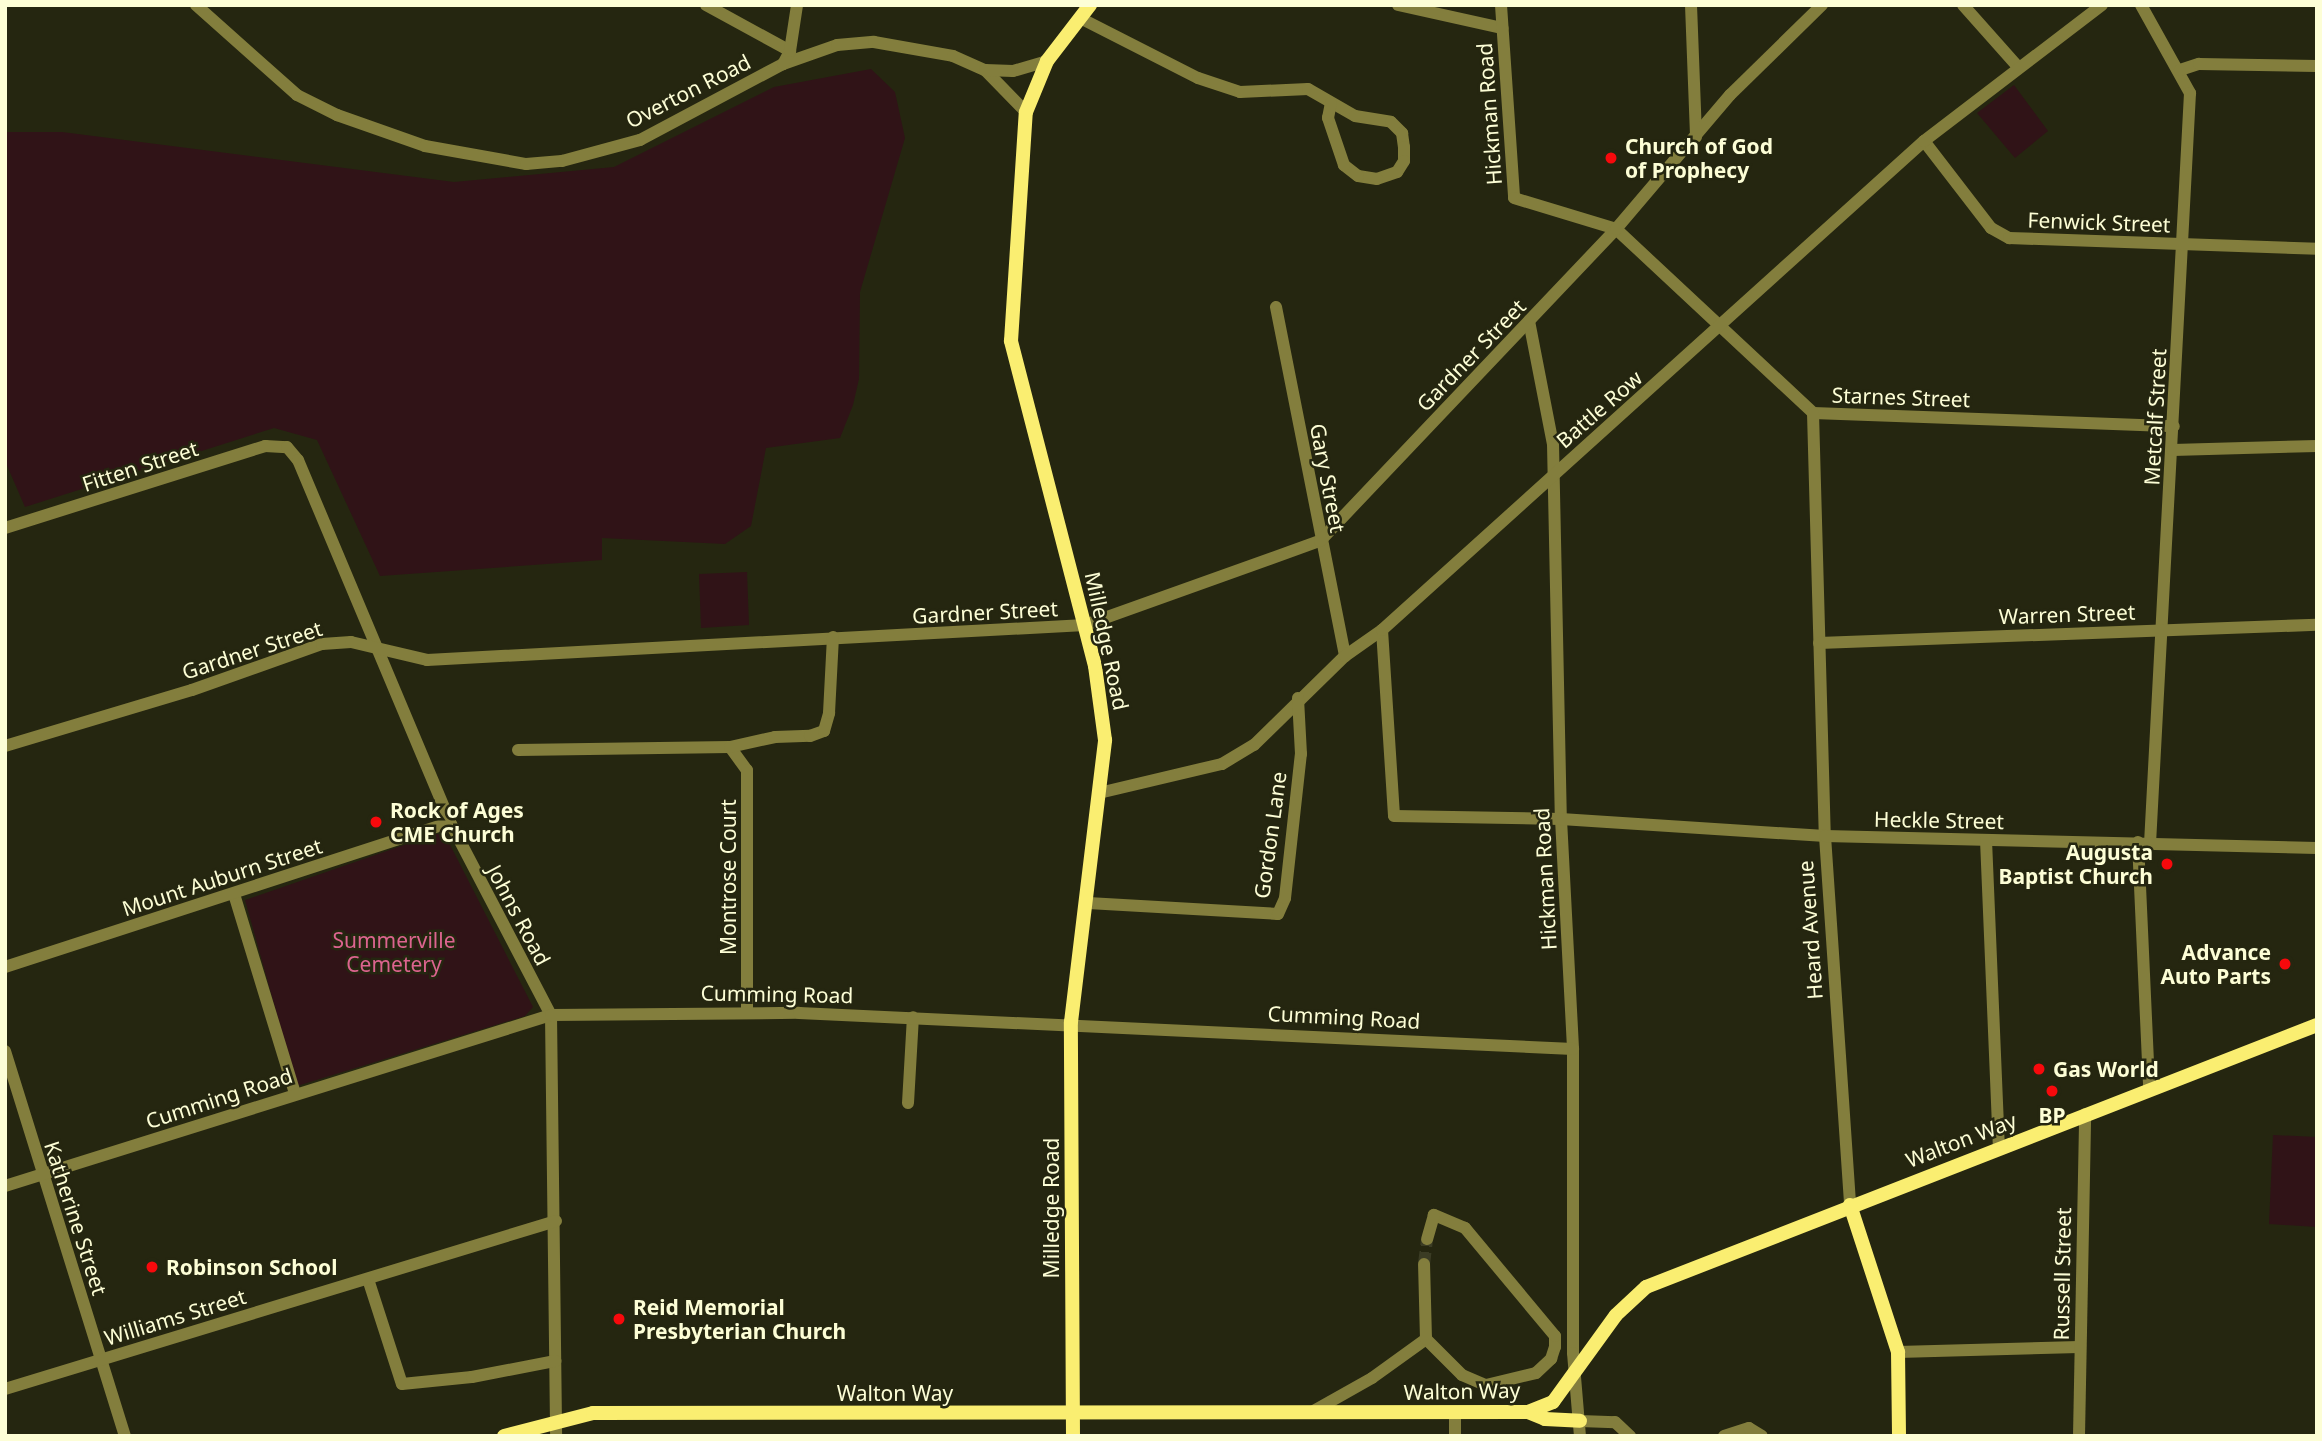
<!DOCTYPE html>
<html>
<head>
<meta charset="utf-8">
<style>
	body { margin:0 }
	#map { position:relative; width:2322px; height:1441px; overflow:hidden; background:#252610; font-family:"Noto Sans",sans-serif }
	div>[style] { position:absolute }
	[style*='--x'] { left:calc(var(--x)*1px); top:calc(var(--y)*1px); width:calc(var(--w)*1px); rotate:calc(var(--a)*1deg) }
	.green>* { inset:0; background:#301317 }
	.street-tunnel>* { height:12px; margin-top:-6px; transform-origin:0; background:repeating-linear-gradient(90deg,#3b3c24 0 12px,transparent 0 18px) }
	.street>* { height:12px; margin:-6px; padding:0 6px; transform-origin:6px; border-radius:6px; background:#837e3d }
	.secondary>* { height:14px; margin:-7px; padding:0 7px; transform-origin:7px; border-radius:7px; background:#faee71 }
	.dots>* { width:19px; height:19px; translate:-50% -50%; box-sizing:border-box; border:4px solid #252610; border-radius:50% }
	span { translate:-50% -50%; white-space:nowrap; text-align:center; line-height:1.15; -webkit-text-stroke:5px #252610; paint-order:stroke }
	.street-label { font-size:21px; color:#fdfed6 }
	.poi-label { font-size:21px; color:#fdfed6; font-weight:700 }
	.left { translate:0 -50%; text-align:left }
	.right { translate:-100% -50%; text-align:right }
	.park-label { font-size:21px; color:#dc648f }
	.frame { position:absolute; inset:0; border:7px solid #fdfed6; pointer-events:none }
</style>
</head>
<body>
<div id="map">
	<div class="green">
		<div style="clip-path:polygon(871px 69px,895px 92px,905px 138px,860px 292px,859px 379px,853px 405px,840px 438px,766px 448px,751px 526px,725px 544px,602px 538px,602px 560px,380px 576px,317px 440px,274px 428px,25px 507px,5px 461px,5px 132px,62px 132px,454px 182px,614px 167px,774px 87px)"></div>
		<div style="clip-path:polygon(2014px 85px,2048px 131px,2015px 158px,1977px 113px)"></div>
		<div style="clip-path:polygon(747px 572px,749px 625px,701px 628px,699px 574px)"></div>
		<div style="clip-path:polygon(436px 834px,445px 835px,533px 1007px,525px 1016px,297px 1086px,245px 900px)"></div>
		<div style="clip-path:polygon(2273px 1135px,2317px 1137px,2317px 1227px,2269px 1224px)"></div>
	</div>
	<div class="street-tunnel">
		<div style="--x:1424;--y:1264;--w:25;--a:-83"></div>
	</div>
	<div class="street">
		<div style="--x:196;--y:5;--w:135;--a:41.7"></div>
		<div style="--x:297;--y:95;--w:45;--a:26.6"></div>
		<div style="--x:337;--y:115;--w:93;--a:19.4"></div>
		<div style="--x:425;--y:146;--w:103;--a:10.1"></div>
		<div style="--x:526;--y:164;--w:36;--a:-5"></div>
		<div style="--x:562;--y:161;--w:81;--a:-15.1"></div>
		<div style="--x:640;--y:140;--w:162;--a:-28"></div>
		<div style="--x:783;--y:64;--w:57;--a:-19.4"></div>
		<div style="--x:837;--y:45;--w:37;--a:-5"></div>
		<div style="--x:874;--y:42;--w:80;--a:10"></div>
		<div style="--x:953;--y:56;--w:35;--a:24"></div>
		<div style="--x:985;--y:70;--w:59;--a:45.7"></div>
		<div style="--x:706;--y:5;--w:96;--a:28.7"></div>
		<div style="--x:790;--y:51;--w:15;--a:118"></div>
		<div style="--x:1398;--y:5;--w:107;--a:12.5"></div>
		<div style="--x:1501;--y:5;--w:193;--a:86.1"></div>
		<div style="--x:1514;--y:198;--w:107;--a:16.9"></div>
		<div style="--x:1616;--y:229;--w:270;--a:43"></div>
		<div style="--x:1813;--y:413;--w:361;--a:2.1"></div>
		<div style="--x:1691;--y:5;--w:132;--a:87.8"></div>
		<div style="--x:1963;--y:5;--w:83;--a:48.4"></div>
		<div style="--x:2141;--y:5;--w:101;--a:60.9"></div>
		<div style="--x:2190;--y:93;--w:751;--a:93.05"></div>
		<div style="--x:1082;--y:19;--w:130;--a:27"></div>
		<div style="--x:1198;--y:78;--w:44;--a:18.4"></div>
		<div style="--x:1240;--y:92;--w:68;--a:-2.5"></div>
		<div style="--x:1308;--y:89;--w:54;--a:29.9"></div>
		<div style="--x:1355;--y:116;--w:36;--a:9"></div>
		<div style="--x:1391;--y:122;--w:16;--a:45"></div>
		<div style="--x:1402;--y:133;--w:14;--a:82"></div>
		<div style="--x:1404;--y:147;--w:14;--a:90"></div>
		<div style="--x:1404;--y:161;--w:13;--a:122"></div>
		<div style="--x:1397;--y:172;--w:21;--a:161"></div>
		<div style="--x:1377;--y:179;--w:19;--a:-171"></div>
		<div style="--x:1358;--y:176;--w:18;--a:-142"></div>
		<div style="--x:1344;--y:165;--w:50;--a:-108.8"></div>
		<div style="--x:1328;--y:118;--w:15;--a:-79"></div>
		<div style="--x:790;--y:51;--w:47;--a:-81.3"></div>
		<div style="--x:985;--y:70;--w:28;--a:2"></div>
		<div style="--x:1013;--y:71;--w:35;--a:-16"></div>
		<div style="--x:2180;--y:70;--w:20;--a:-18"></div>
		<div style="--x:2199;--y:64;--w:118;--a:1"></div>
		<div style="--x:1924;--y:141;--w:110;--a:52.4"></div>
		<div style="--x:1991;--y:228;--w:21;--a:29"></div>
		<div style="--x:2009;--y:238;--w:308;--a:2"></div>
		<div style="--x:1276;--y:307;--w:356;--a:78.8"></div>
		<div style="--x:1529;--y:321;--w:125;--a:79"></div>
		<div style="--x:1553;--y:444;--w:375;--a:88.8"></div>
		<div style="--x:1561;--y:819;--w:230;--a:87"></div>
		<div style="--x:1573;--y:1049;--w:304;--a:90"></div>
		<div style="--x:1573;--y:1353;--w:83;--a:85.2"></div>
		<div style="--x:1813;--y:413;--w:423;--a:88.4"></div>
		<div style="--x:1825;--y:836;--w:370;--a:86.1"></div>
		<div style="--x:2173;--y:450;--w:144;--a:-1.6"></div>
		<div style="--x:5;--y:528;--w:273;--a:-17.5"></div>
		<div style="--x:265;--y:446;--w:22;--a:3"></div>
		<div style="--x:287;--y:447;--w:17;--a:50"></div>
		<div style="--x:298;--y:460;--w:393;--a:67.2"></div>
		<div style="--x:450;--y:822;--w:218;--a:62.4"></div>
		<div style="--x:551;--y:1015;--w:421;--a:89.3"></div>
		<div style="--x:1382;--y:630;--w:186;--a:86.3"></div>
		<div style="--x:1394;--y:816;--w:167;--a:1"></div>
		<div style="--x:1561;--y:819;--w:265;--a:3.7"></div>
		<div style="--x:1825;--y:836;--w:492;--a:1.4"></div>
		<div style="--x:1819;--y:643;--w:498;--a:-2.1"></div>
		<div style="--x:5;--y:746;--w:195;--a:-16.7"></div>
		<div style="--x:192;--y:690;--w:138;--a:-19.5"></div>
		<div style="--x:322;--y:644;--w:29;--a:-4"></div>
		<div style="--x:351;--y:642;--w:78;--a:13.3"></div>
		<div style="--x:427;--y:660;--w:659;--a:-3.04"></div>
		<div style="--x:1085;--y:625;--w:250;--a:-19.7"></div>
		<div style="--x:1320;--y:541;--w:430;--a:-46.5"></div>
		<div style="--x:1616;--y:229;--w:176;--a:-49.6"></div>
		<div style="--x:1730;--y:95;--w:129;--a:-44.4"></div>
		<div style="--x:730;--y:747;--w:29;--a:54"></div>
		<div style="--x:747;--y:770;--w:241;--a:90"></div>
		<div style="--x:518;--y:750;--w:212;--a:-0.8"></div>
		<div style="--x:730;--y:747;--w:46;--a:-12.5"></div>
		<div style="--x:775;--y:737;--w:35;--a:-2"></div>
		<div style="--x:810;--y:736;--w:15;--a:-20"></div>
		<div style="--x:824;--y:731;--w:19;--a:-74"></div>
		<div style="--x:829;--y:713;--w:76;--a:-87"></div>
		<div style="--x:1099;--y:793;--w:126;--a:-13.3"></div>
		<div style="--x:1222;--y:764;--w:37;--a:-31"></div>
		<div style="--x:1254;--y:745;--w:127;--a:-44.4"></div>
		<div style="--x:1345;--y:656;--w:45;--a:-35.1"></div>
		<div style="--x:1382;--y:630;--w:730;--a:-42.06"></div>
		<div style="--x:1924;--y:141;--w:224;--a:-37.4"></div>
		<div style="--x:1986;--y:840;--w:308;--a:87.6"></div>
		<div style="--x:2138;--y:842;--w:246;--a:87.4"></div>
		<div style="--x:234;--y:894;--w:209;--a:73"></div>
		<div style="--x:1088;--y:903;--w:190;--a:3.3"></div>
		<div style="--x:1278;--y:914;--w:17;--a:-66"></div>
		<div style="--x:1285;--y:898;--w:145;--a:-83.7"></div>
		<div style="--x:1301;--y:754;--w:56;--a:-93.1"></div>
		<div style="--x:5;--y:967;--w:468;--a:-18"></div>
		<div style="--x:5;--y:1051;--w:403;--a:72.7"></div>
		<div style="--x:908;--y:1103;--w:86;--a:-86.7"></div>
		<div style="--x:5;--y:1186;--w:572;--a:-17.39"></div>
		<div style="--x:551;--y:1015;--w:248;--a:-0.5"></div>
		<div style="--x:799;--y:1013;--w:775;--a:2.66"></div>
		<div style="--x:368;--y:1279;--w:110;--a:72.1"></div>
		<div style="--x:402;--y:1384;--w:70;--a:-5.7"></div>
		<div style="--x:472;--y:1377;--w:85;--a:-10.9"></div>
		<div style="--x:1426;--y:1339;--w:51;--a:45"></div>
		<div style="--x:1462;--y:1375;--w:26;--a:23"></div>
		<div style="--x:1486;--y:1385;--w:51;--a:-13.5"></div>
		<div style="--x:1536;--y:1373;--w:21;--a:-43"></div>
		<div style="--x:1551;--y:1359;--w:13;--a:-72"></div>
		<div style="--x:1555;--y:1347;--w:11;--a:-90"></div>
		<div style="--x:1555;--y:1336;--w:141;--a:-129.8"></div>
		<div style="--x:1465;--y:1228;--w:34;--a:-157"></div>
		<div style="--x:1434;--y:1215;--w:25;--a:106"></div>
		<div style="--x:1898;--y:1352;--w:181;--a:-1.6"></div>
		<div style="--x:5;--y:1389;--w:576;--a:-16.96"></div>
		<div style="--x:1310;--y:1413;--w:71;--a:-29.4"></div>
		<div style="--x:1372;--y:1378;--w:67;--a:-35.8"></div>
		<div style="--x:1426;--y:1339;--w:75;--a:-91.5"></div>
		<div style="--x:1455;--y:1414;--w:22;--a:90"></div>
		<div style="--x:1580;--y:1421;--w:35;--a:2"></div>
		<div style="--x:1615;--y:1422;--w:21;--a:43"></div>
		<div style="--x:1724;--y:1436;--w:26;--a:-18"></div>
		<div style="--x:1749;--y:1428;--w:15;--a:32"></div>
		<div style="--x:2079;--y:1436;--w:322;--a:-88.9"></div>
	</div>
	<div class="secondary">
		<div style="--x:1850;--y:1205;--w:155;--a:71.9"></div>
		<div style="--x:1898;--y:1352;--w:84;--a:89.3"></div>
		<div style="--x:1528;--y:1412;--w:18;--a:22"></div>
		<div style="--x:1545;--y:1419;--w:35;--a:3"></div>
		<div style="--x:504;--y:1436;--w:92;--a:-14.5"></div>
		<div style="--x:593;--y:1413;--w:935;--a:-0.06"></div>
		<div style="--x:1528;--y:1412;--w:27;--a:-22"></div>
		<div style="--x:1553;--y:1402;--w:107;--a:-54.1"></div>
		<div style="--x:1616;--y:1315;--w:41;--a:-43"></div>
		<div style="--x:1646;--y:1287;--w:720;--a:-21.33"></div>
		<div style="--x:1073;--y:1436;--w:414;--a:-90.3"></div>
		<div style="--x:1071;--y:1022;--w:284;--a:-83.1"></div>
		<div style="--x:1105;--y:740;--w:75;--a:-97.7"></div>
		<div style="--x:1095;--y:666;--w:336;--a:-104.5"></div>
		<div style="--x:1011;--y:341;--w:229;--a:-86.3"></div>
		<div style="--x:1026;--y:112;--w:55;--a:-67.6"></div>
		<div style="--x:1047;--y:61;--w:71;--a:-52.5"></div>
	</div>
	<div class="dots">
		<div style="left:1611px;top:158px;background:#f7090c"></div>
		<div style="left:376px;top:822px;background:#f7090c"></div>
		<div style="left:2167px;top:864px;background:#f7090c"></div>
		<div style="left:2285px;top:964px;background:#f7090c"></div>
		<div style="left:2039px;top:1069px;background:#f7090c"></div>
		<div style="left:2052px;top:1091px;background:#f7090c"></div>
		<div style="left:152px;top:1267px;background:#f7090c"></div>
		<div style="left:619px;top:1319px;background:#f7090c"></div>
	</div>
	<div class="street-label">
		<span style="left:688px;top:91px;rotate:-27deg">Overton Road</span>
		<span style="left:1489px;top:114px;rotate:-94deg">Hickman Road</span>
		<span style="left:2099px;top:222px;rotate:2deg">Fenwick Street</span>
		<span style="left:1471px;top:355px;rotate:-46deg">Gardner Street</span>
		<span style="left:1901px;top:397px;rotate:2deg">Starnes Street</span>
		<span style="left:1599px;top:409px;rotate:-41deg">Battle Row</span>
		<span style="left:2155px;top:417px;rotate:-87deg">Metcalf Street</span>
		<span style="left:140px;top:466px;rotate:-18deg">Fitten Street</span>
		<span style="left:1328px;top:478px;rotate:79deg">Gary Street</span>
		<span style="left:985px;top:612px;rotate:-3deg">Gardner Street</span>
		<span style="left:2067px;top:614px;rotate:-2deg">Warren Street</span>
		<span style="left:1107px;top:641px;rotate:78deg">Milledge Road</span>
		<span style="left:252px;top:650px;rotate:-18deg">Gardner Street</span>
		<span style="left:1939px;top:820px;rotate:1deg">Heckle Street</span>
		<span style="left:1270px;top:835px;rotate:-82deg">Gordon Lane</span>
		<span style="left:222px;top:877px;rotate:-18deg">Mount Auburn Street</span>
		<span style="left:728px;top:877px;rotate:-90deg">Montrose Court</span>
		<span style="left:1545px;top:879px;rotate:-93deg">Hickman Road</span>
		<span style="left:519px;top:915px;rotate:62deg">Johns Road</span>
		<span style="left:1810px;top:930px;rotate:-94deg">Heard Avenue</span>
		<span style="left:777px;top:994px;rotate:1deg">Cumming Road</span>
		<span style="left:1344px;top:1017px;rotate:3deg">Cumming Road</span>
		<span style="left:219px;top:1098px;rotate:-18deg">Cumming Road</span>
		<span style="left:1961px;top:1140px;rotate:-21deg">Walton Way</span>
		<span style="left:1051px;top:1208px;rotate:-90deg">Milledge Road</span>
		<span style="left:76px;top:1218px;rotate:72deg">Katherine Street</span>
		<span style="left:2062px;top:1274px;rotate:-89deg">Russell Street</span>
		<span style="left:175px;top:1317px;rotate:-17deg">Williams Street</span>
		<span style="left:1462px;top:1391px;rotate:-1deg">Walton Way</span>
		<span style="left:895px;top:1393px">Walton Way</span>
	</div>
	<div class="poi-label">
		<span class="left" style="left:1625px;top:158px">Church of God<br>of Prophecy</span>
		<span class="left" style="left:390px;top:822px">Rock of Ages<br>CME Church</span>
		<span class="right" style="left:2153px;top:864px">Augusta<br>Baptist Church</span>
		<span class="right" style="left:2271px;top:964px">Advance<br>Auto Parts</span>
		<span class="left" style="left:2053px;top:1069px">Gas World</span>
		<span style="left:2052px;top:1115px">BP</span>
		<span class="left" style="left:166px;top:1267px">Robinson School</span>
		<span class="left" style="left:633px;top:1319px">Reid Memorial<br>Presbyterian Church</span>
	</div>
	<div class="park-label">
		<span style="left:394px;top:952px">Summerville<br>Cemetery</span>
	</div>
	<div class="frame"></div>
</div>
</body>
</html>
